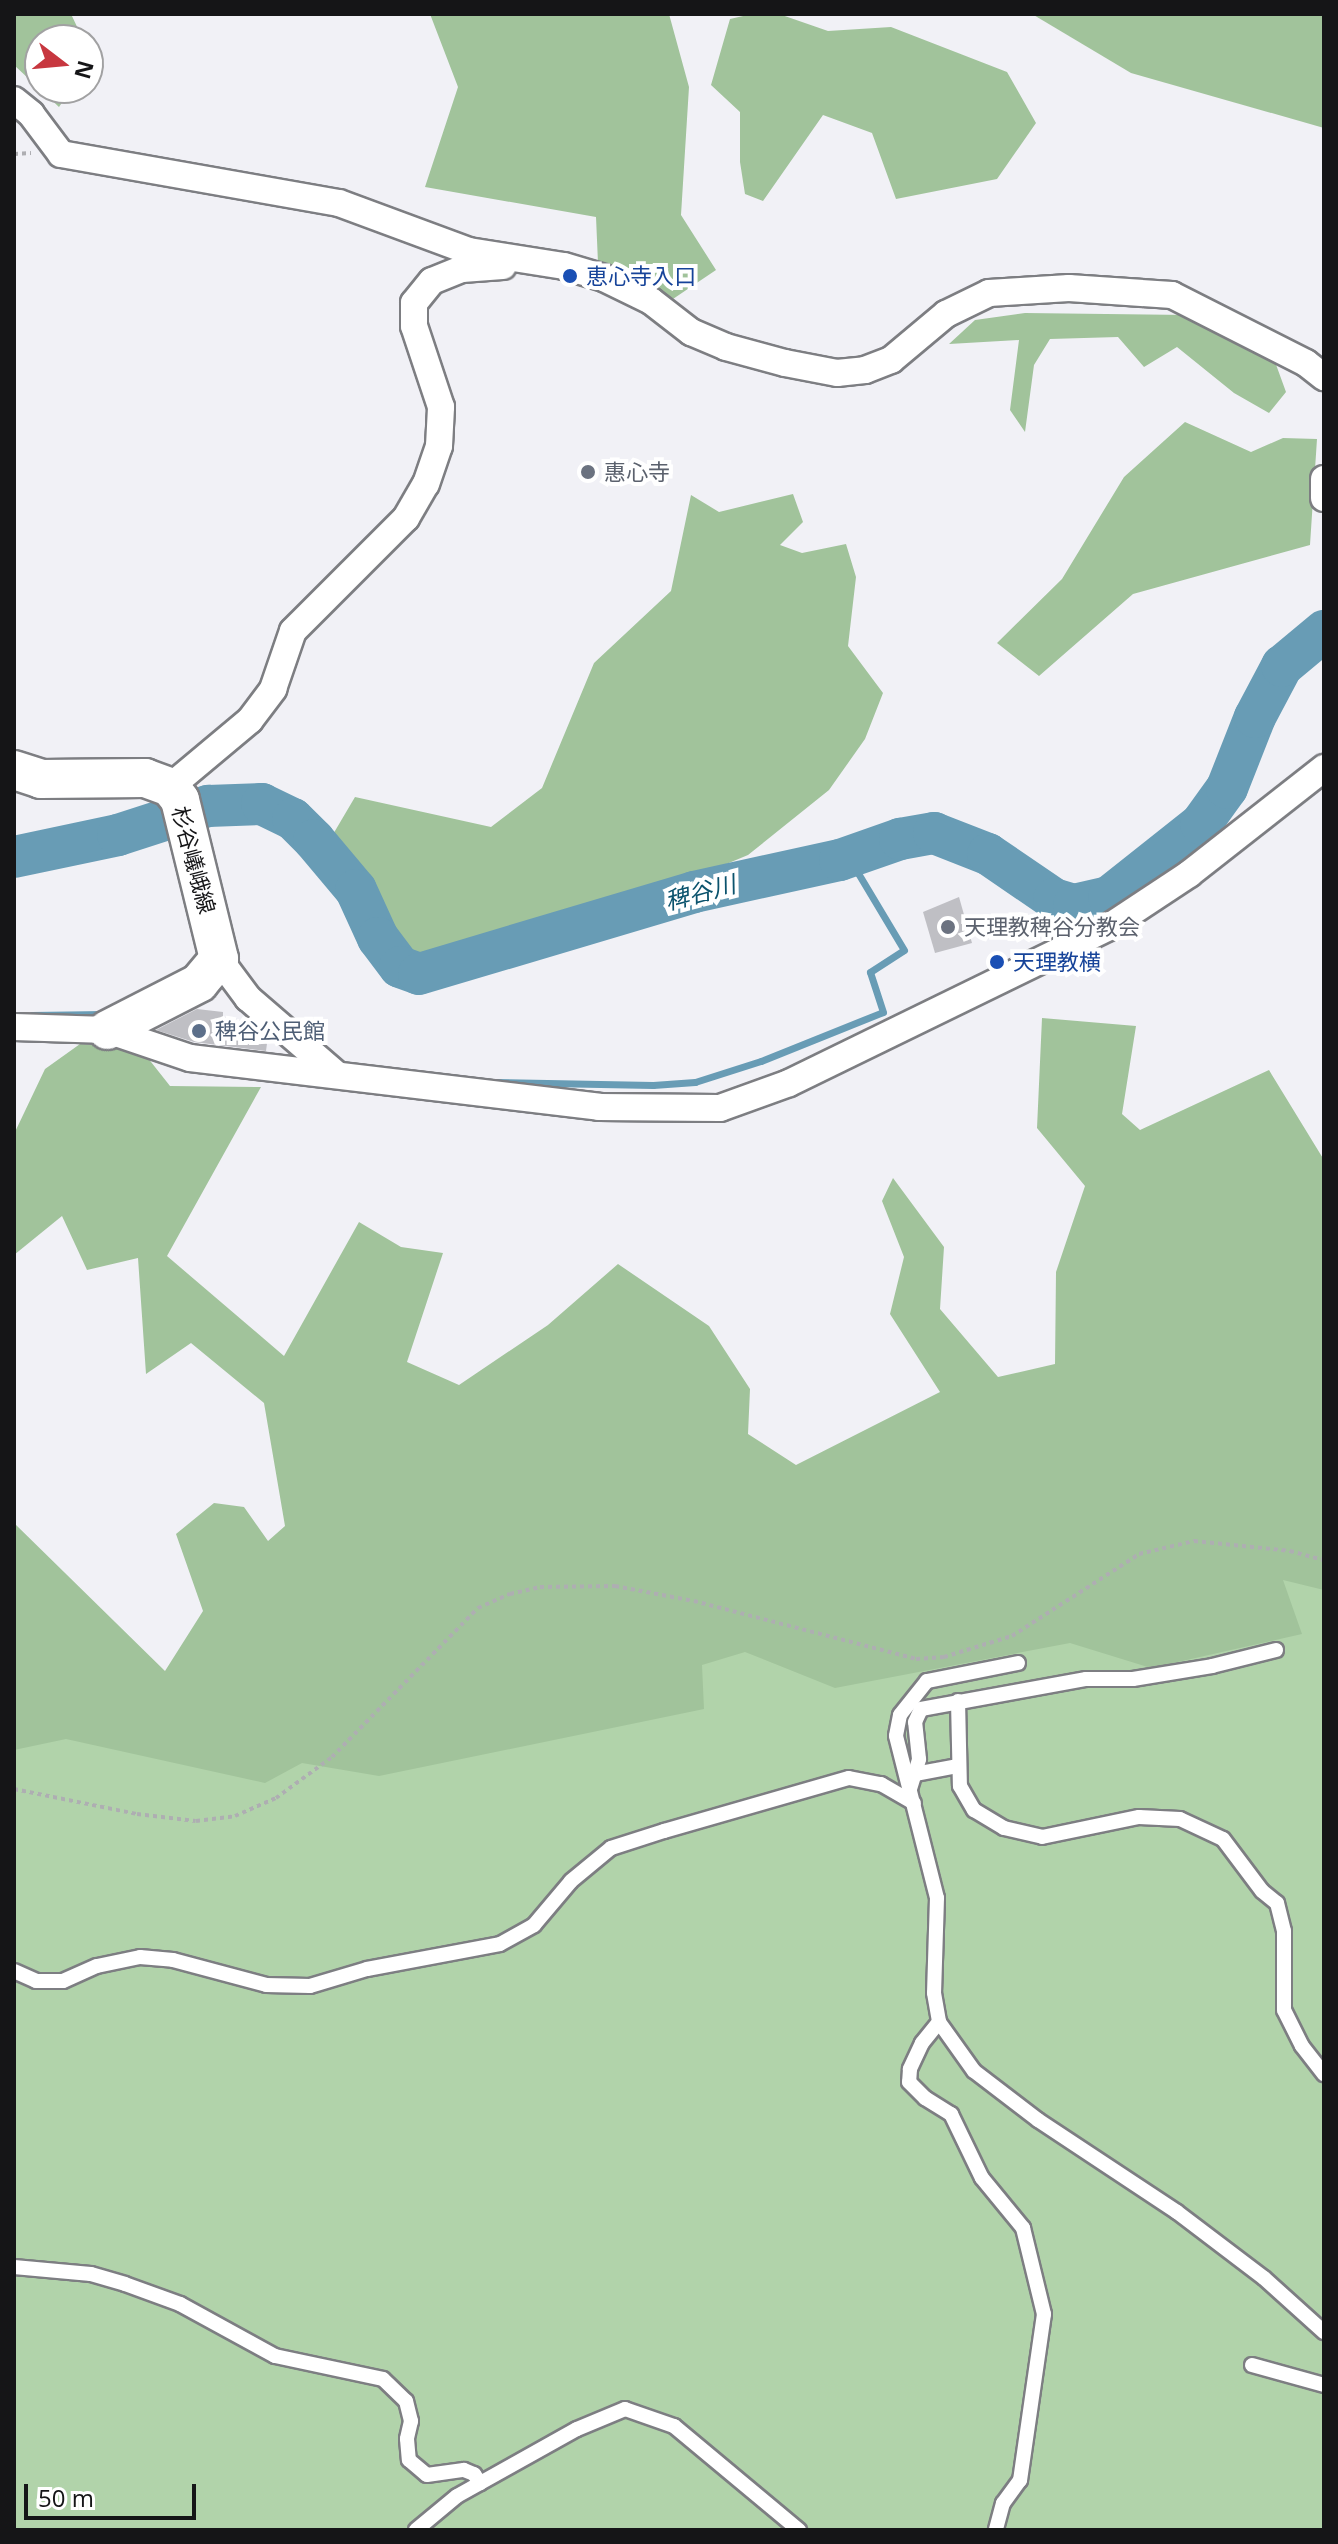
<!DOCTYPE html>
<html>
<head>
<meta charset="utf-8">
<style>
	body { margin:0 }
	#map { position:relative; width:1338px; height:2544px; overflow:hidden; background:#f1f1f6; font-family:"Open Sans","Noto Sans JP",sans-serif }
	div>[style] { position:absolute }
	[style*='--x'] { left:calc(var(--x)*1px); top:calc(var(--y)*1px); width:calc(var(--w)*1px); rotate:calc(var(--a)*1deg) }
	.green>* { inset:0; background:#b1d3aa }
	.forest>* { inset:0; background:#a1c39b }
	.stream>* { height:7px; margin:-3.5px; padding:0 3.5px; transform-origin:3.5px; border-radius:3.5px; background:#689cb5 }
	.river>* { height:42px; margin:-21px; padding:0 21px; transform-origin:21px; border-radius:21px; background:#689cb5 }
	.building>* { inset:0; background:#bfbfc4 }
	.path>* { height:4px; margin-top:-2px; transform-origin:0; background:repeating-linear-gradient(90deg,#aeaeb2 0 4px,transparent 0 8px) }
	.roads { filter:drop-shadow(2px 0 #7d7e82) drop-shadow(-2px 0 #7d7e82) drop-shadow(0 2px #7d7e82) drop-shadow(0 -2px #7d7e82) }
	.service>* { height:14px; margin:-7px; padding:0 7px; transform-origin:7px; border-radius:7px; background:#fff }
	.minor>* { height:26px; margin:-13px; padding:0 13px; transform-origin:13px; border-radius:13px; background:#fff }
	.secondary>* { height:38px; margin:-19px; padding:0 19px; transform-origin:19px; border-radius:19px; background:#fff }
	.dots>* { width:22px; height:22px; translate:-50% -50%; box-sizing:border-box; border:4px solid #fff; border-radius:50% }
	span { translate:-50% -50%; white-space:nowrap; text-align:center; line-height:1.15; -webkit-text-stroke:8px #fff; paint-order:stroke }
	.transit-label { font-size:22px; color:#164399 }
	.left { translate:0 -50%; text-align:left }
	.worship-label { font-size:22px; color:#5b616d }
	.street-label { font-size:22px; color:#151517 }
	.service-label { font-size:22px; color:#4e5e75 }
	.water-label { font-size:24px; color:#0b536d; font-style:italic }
	.frame { position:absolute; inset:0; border:16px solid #151517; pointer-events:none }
	.north { position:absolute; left:24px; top:24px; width:80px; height:80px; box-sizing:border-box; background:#fff; border:2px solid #a1a1a2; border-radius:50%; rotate:106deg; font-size:22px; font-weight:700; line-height:32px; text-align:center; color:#151517 }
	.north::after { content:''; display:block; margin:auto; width:28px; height:36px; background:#c7373f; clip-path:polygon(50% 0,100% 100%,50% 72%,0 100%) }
	.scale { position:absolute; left:24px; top:2484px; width:172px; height:36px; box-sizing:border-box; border:4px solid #151517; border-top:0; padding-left:10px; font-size:24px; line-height:28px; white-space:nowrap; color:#151517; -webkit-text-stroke:6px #fff; paint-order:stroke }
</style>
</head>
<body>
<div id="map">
	<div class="green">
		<div style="clip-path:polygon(1324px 1562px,1324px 2530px,14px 2530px,14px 1707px,719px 1641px)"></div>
	</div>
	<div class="forest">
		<div style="clip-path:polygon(14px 14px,71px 14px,80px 33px,84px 40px,40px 40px,40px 88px,72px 88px,59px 107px,14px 65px)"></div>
		<div style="clip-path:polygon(430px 14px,669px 14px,689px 87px,681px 215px,716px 270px,667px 303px,598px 263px,596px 217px,425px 187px,458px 87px)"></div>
		<div style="clip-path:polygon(752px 14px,779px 14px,828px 31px,891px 27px,1007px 72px,1036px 123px,997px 179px,896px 199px,872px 133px,823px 115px,763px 201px,745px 194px,740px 162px,740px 112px,711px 85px,730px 19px)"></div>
		<div style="clip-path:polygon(1032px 14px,1324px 14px,1324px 128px,1131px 73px)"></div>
		<div style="clip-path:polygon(1025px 313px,1187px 315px,1274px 359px,1286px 392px,1269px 413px,1234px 393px,1177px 347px,1144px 367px,1118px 337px,1050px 339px,1034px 365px,1025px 432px,1010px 410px,1019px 340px,949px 344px,975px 320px)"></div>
		<div style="clip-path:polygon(1185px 422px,1251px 452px,1283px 438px,1317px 439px,1310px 545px,1133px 594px,1039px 676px,997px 643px,1062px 579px,1124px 477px)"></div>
		<div style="clip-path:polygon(793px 494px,803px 522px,780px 545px,802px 553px,846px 544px,856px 577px,848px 646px,883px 693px,865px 739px,829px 790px,748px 855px,688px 880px,530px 931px,435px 969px,378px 925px,332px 836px,355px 797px,491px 827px,542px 788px,594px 663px,671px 591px,691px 495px,719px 512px)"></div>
		<div style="clip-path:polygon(1042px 1018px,1136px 1026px,1122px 1114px,1140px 1130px,1269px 1070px,1324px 1160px,1324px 1590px,1283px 1580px,1302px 1634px,1151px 1668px,1070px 1643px,835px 1688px,745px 1652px,702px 1665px,704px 1709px,379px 1776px,302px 1763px,265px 1783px,66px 1739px,14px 1750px,14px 1523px,165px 1671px,203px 1611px,176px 1534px,214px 1503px,244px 1507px,268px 1541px,285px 1526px,264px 1403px,191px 1343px,146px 1374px,138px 1258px,87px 1270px,62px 1216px,14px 1255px,14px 1134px,45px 1069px,80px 1044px,140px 1048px,170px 1086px,261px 1087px,167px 1256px,284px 1356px,359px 1222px,401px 1247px,443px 1253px,407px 1362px,459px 1385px,548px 1325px,618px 1264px,709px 1326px,750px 1389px,748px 1434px,796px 1465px,940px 1392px,890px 1314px,904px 1257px,882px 1201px,893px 1178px,944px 1247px,940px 1309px,998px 1377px,1055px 1364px,1056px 1272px,1085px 1186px,1037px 1128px)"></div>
	</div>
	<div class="stream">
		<div style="--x:32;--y:1015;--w:72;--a:-0.8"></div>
		<div style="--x:497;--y:1082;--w:156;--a:1.1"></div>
		<div style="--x:653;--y:1085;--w:42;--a:-4.1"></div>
		<div style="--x:695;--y:1082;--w:69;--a:-17.7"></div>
		<div style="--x:761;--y:1061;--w:131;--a:-21.9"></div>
		<div style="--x:883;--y:1012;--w:42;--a:-108"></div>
		<div style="--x:870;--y:972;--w:40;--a:-32.9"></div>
		<div style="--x:904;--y:950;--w:90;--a:-120.9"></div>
		<div style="--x:858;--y:873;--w:18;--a:-106"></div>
	</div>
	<div class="river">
		<div style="--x:14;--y:857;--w:106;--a:-11.9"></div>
		<div style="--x:118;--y:835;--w:95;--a:-17.9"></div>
		<div style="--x:208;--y:806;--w:54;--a:-2.1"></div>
		<div style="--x:262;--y:804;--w:34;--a:26"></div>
		<div style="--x:293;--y:819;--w:30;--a:45"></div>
		<div style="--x:314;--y:840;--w:65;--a:50"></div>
		<div style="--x:356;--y:890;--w:53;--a:65.4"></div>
		<div style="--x:378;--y:938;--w:36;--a:53"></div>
		<div style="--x:400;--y:967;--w:20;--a:20"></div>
		<div style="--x:419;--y:974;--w:287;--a:-16.6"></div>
		<div style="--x:694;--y:892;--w:149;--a:-12.4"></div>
		<div style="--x:840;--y:860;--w:64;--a:-19.3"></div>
		<div style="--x:900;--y:839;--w:35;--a:-10"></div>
		<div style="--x:934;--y:833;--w:58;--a:21.3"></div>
		<div style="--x:988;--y:854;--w:80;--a:34.3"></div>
		<div style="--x:1054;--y:899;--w:21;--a:17"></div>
		<div style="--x:1074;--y:905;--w:36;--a:-13"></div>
		<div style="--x:1109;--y:897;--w:117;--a:-38.4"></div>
		<div style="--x:1201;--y:824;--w:44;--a:-54.2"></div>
		<div style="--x:1227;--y:788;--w:76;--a:-68.5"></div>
		<div style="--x:1255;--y:717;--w:58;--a:-62.1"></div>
		<div style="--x:1282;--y:666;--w:55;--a:-39.8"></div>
	</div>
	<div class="building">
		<div style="clip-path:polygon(959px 897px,972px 943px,935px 953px,923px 912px)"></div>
		<div style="clip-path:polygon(197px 1009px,223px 1012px,223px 1017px,237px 1019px,236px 1030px,262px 1032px,268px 1036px,266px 1051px,194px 1042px,156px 1030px)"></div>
	</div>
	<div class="path">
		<div style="--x:14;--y:154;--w:17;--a:-3"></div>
		<div style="--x:14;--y:1789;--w:126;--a:11.5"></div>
		<div style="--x:137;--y:1814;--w:59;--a:6.8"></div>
		<div style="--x:196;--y:1821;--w:39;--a:-7"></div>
		<div style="--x:235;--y:1816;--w:45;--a:-23.7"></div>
		<div style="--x:276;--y:1798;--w:69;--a:-36.2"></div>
		<div style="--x:332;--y:1757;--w:209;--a:-45.6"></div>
		<div style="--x:478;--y:1608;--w:35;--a:-24"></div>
		<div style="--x:510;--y:1594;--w:31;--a:-13"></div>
		<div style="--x:540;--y:1587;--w:75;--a:-0.8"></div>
		<div style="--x:615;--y:1586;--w:80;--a:10.8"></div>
		<div style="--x:694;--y:1601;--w:229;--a:14.6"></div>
		<div style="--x:916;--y:1659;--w:28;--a:-4"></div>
		<div style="--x:944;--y:1657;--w:71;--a:-17.2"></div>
		<div style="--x:1012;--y:1636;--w:151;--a:-32.8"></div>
		<div style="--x:1139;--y:1554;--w:57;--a:-13.3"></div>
		<div style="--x:1194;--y:1541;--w:97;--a:5.9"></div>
		<div style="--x:1290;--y:1551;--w:35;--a:15"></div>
	</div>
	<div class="roads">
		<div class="service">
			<div style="--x:1018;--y:1663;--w:93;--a:168.8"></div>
			<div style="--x:927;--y:1681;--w:43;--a:128.5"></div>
			<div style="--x:900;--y:1715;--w:21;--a:101"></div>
			<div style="--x:896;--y:1736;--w:167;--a:75.8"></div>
			<div style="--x:937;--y:1898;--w:95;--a:91.8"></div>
			<div style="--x:934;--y:1993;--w:29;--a:80"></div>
			<div style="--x:939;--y:2022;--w:60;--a:54.5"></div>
			<div style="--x:974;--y:2071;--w:81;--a:37.4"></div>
			<div style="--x:1038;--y:2120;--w:167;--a:33.5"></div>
			<div style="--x:1177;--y:2212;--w:109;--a:37.2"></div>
			<div style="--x:1264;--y:2278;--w:81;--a:42"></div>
			<div style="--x:958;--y:1701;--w:85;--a:88.7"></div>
			<div style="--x:960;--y:1786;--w:28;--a:60"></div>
			<div style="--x:974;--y:1810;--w:35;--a:31"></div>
			<div style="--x:1004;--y:1828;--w:39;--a:13"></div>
			<div style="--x:1042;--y:1837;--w:99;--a:-11.7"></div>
			<div style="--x:1139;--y:1817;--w:41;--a:2.8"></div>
			<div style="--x:1180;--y:1819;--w:47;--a:24.9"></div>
			<div style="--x:1223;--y:1839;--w:65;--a:53.1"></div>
			<div style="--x:1262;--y:1891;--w:19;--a:39"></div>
			<div style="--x:1277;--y:1903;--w:29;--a:76"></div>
			<div style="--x:1284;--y:1931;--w:79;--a:90"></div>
			<div style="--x:1284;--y:2010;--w:40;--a:63.4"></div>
			<div style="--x:1302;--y:2046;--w:36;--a:52"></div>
			<div style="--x:915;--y:1774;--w:44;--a:-10.5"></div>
			<div style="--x:910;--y:1789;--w:31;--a:-73"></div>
			<div style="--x:919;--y:1759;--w:37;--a:-96"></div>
			<div style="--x:915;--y:1722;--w:14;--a:-65"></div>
			<div style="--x:921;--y:1709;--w:168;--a:-10.3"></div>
			<div style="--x:1086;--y:1679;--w:47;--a:0"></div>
			<div style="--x:1133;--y:1679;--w:80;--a:-9.3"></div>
			<div style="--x:1212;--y:1666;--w:66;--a:-14"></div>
			<div style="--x:14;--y:1971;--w:24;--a:24"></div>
			<div style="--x:36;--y:1981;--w:27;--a:0"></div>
			<div style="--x:63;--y:1981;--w:37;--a:-24"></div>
			<div style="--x:97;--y:1966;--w:44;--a:-11.8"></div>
			<div style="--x:140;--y:1957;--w:33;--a:5"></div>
			<div style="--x:173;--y:1960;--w:96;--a:15"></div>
			<div style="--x:266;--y:1985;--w:44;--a:1.3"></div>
			<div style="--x:310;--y:1986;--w:59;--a:-16.6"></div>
			<div style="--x:367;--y:1969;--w:135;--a:-10.6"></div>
			<div style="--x:500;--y:1944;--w:39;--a:-29"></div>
			<div style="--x:534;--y:1925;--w:57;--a:-49.9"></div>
			<div style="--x:571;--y:1881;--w:52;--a:-39.5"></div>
			<div style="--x:611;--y:1848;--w:56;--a:-17.8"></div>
			<div style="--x:664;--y:1831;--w:192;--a:-16"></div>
			<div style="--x:849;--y:1778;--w:33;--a:11"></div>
			<div style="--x:881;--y:1784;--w:38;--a:30"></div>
			<div style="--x:939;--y:2022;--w:27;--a:129"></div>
			<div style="--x:922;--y:2043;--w:29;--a:115"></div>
			<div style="--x:910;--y:2069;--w:13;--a:94"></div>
			<div style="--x:909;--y:2082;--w:23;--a:45"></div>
			<div style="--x:925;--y:2098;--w:31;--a:32"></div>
			<div style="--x:951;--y:2114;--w:71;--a:64.2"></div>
			<div style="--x:982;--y:2178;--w:65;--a:50.6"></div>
			<div style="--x:1023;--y:2228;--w:89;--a:76.3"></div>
			<div style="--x:1044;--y:2314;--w:168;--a:98.2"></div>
			<div style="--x:1020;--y:2480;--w:29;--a:126"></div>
			<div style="--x:1003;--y:2503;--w:28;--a:105"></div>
			<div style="--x:14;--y:2267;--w:77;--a:5.2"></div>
			<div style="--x:91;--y:2274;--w:35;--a:16"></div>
			<div style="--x:125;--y:2284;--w:59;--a:20"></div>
			<div style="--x:180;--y:2304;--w:108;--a:28.7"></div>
			<div style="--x:275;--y:2356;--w:110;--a:12"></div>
			<div style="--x:383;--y:2379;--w:32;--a:44"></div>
			<div style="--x:406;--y:2401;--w:21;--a:76"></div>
			<div style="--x:411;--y:2421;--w:18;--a:103"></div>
			<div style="--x:407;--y:2439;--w:21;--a:85"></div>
			<div style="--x:409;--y:2460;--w:23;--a:40"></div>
			<div style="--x:427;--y:2475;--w:37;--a:-8"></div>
			<div style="--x:464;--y:2470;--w:11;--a:22"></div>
			<div style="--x:474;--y:2474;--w:11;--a:56"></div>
			<div style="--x:1252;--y:2365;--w:75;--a:15.5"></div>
			<div style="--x:416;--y:2530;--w:53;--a:-39.7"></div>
			<div style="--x:457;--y:2496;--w:137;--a:-29.2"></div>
			<div style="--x:577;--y:2429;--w:52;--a:-22.6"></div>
			<div style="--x:625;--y:2409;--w:52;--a:19.1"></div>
			<div style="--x:674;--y:2426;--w:163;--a:39.8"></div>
		</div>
		<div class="minor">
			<div style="--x:14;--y:100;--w:22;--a:39"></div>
			<div style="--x:31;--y:114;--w:50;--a:53.1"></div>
			<div style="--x:61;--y:154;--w:282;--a:10"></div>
			<div style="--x:339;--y:203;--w:139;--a:20.3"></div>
			<div style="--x:469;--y:251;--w:96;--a:9"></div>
			<div style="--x:564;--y:266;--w:42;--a:16.7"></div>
			<div style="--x:604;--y:278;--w:52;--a:26.1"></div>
			<div style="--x:651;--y:301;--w:51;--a:37.8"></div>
			<div style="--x:691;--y:332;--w:38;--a:23"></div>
			<div style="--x:726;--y:347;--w:61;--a:15.2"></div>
			<div style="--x:785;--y:363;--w:53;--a:10.9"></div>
			<div style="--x:837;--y:373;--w:28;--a:-6"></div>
			<div style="--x:865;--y:370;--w:28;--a:-21"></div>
			<div style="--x:891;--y:360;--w:72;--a:-39.9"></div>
			<div style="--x:946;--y:314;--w:48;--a:-26"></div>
			<div style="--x:989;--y:293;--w:80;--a:-3.6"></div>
			<div style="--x:1069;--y:288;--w:103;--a:3.9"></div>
			<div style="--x:1172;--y:295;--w:150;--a:26.9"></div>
			<div style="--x:1306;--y:363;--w:23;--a:38"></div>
			<div style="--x:1324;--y:479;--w:19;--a:90"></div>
			<div style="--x:170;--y:787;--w:104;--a:-39.9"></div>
			<div style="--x:250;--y:720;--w:39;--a:-53"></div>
			<div style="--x:273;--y:689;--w:61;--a:-71"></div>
			<div style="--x:293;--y:631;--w:160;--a:-45"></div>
			<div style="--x:406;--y:518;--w:39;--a:-60"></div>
			<div style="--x:426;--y:484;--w:40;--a:-71.1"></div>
			<div style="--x:439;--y:446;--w:39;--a:-87"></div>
			<div style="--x:441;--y:407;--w:85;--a:-108.4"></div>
			<div style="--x:414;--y:326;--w:23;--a:-90"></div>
			<div style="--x:414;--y:303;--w:28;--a:-51"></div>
			<div style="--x:432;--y:281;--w:32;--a:-22"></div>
			<div style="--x:462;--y:269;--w:41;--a:-4.2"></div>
			<div style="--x:219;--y:959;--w:49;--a:53.4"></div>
			<div style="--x:248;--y:998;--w:116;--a:40.8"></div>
			<div style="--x:14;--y:1027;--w:93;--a:1.8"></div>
			<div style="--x:107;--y:1030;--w:88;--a:18.6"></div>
			<div style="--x:190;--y:1058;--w:412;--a:6.8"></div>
			<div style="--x:599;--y:1107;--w:121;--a:0.5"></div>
			<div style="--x:720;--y:1108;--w:73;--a:-19.9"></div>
			<div style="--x:789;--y:1083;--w:356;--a:-26"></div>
			<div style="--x:1109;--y:927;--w:96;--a:-33.5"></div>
			<div style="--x:1189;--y:874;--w:172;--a:-38.1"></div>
		</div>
		<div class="secondary">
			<div style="--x:14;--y:770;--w:28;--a:18"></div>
			<div style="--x:41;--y:779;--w:104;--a:-0.6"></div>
			<div style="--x:145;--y:778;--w:27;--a:20"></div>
			<div style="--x:170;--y:787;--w:16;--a:52"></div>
			<div style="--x:180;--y:800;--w:164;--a:76.2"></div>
			<div style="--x:219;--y:959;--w:31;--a:130"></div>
			<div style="--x:199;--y:983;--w:103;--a:152.9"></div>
		</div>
	</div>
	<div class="dots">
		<div style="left:570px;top:276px;background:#1a4fb4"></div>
		<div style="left:588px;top:472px;background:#6b7280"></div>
		<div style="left:948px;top:927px;background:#6b7280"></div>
		<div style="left:997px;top:962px;background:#1a4fb4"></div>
		<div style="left:199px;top:1031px;background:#5c6f8a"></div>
	</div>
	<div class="transit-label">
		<span class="left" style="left:586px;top:276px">恵心寺入口</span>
		<span class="left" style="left:1013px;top:962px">天理教横</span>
	</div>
	<div class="worship-label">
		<span class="left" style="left:604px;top:472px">惠心寺</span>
		<span class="left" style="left:964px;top:927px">天理教稗谷分教会</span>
	</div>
	<div class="street-label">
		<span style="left:194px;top:860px;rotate:75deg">杉谷嶬峨線</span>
	</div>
	<div class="service-label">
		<span class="left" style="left:215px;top:1031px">稗谷公民館</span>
	</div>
	<div class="water-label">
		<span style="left:700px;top:892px;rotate:-15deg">稗谷川</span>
	</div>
	<div class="frame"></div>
	<div class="north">N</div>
	<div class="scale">50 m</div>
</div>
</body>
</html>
